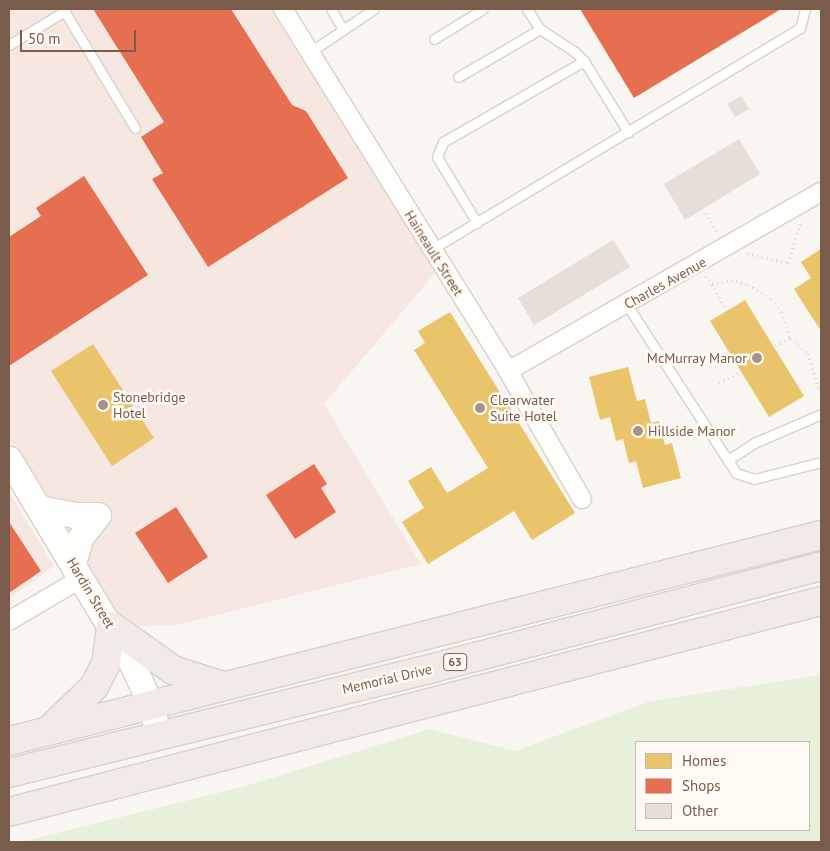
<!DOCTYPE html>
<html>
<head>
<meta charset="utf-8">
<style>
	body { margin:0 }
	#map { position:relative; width:830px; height:851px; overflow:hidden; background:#f9f5f0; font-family:"PT Sans",sans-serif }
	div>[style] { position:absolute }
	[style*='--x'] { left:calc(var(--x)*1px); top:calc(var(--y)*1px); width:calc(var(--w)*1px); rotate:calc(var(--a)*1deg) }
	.commercial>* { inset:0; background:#f6e8e1 }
	.green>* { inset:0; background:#e7f0db }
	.homes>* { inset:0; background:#e9c46a }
	.shops>* { inset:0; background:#e76f51 }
	.building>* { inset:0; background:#e6ded7 }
	.path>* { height:2.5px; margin-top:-1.25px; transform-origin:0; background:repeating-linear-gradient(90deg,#dcd5d0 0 1px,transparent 0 5px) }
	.roads { filter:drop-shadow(1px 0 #d7d1cb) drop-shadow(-1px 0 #d7d1cb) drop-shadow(0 1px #d7d1cb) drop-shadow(0 -1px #d7d1cb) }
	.lane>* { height:9px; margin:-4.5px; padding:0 4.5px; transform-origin:4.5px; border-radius:4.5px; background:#fefefd }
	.street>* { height:18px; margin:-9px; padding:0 9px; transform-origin:9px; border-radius:9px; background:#fefefd }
	.secondary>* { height:25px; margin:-12.5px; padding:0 12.5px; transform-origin:12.5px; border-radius:12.5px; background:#fefefd }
	.highway>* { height:28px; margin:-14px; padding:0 14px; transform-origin:14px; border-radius:14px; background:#f2eae7 }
	.dots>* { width:14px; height:14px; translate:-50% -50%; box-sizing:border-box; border:2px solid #fffaf3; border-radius:50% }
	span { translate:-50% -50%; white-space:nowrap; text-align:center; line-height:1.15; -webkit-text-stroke:5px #fffaf3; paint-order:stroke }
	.shield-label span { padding:1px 4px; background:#fffaf3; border:1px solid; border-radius:4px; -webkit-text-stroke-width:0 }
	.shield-label { font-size:12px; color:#7a5c4d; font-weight:700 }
	.street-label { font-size:14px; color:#7a5c4d }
	.poi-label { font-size:14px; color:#7a5c4d }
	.right { translate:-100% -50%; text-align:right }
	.left { translate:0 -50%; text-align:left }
	.frame { position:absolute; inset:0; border:10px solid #7a5c4d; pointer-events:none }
	.legend { position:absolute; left:635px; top:741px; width:175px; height:90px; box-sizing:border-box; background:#fffaf3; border:1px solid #cabbb1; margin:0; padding:6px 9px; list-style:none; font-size:15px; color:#7a5c4d }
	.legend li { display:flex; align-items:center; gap:10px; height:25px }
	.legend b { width:25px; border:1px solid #cabbb1 }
	.scale { position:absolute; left:20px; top:30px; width:116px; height:22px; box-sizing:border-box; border:2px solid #7a5c4d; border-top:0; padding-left:6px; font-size:15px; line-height:18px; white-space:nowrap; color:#7a5c4d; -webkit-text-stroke:4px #fffaf3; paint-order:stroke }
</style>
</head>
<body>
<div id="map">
	<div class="commercial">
		<div style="clip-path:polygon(9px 9px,283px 9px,442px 265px,324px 404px,421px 564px,173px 626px,111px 626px,9px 459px)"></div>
		<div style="clip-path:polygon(9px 492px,54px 566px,9px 599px)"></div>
	</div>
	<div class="green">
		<div style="clip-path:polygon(evenodd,821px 675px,821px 842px,22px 842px,246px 786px,430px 729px,515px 751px,651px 701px,821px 675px,636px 742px,809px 742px,809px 830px,636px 830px,636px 742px)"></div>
	</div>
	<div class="homes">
		<div style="clip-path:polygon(821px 249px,821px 331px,794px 289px,811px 278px,801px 262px)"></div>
		<div style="clip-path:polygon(745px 300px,804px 396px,769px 417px,710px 321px)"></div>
		<div style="clip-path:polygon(450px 312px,575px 513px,532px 540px,514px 511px,428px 564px,402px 522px,424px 508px,408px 481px,431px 467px,447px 493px,488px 468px,414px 350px,425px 343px,418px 331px)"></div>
		<div style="clip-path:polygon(93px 344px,154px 438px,112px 466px,51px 371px)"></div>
		<div style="clip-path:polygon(628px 367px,637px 401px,645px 399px,651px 423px,659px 421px,665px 445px,672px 443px,681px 478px,643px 488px,636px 461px,629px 463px,623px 439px,616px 441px,610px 417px,600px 420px,589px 377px)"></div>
	</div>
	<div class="shops">
		<div style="clip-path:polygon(93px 9px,231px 9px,292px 105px,306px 111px,348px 178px,208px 267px,152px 179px,163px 173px,141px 137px,164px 122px)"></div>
		<div style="clip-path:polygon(580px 9px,781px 9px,634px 98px)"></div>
		<div style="clip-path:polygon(84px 176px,148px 275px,9px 366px,9px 237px,41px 216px,36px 208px)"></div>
		<div style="clip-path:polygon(314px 464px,327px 484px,321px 488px,336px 512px,295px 539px,266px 495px)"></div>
		<div style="clip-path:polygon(176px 507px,208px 557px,168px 583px,135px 533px)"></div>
		<div style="clip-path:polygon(9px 522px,41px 571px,9px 593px)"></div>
	</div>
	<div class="building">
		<div style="clip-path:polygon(741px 96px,749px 109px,735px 117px,727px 104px)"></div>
		<div style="clip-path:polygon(739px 139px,760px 174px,685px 220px,664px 184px)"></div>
		<div style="clip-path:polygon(613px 240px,630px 267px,534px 325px,518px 298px)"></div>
	</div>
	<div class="path">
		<div style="--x:706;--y:213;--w:23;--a:59"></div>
		<div style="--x:747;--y:253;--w:42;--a:13.7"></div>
		<div style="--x:788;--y:263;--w:42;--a:-73.3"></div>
		<div style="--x:706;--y:276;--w:10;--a:53"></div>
		<div style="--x:712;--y:284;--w:19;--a:-12"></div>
		<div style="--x:731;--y:280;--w:18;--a:16"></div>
		<div style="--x:748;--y:285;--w:28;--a:30"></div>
		<div style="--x:772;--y:299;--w:16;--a:52"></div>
		<div style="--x:782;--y:312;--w:28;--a:71"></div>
		<div style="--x:791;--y:338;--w:23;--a:43"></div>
		<div style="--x:808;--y:354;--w:41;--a:71.6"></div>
		<div style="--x:712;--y:284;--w:31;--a:61"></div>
		<div style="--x:775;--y:345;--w:17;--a:-24"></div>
		<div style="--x:719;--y:383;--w:21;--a:-29"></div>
	</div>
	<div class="roads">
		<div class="lane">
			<div style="--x:63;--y:9;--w:139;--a:58.8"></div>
			<div style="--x:331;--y:9;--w:24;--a:60"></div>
			<div style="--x:527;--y:9;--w:24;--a:57"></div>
			<div style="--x:434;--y:39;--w:57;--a:-31.5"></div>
			<div style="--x:9;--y:45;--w:66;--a:-31.3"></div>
			<div style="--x:310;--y:52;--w:77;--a:-33.9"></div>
			<div style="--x:458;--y:77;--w:95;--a:-30.3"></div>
			<div style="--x:540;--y:29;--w:42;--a:33.3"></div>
			<div style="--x:575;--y:52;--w:13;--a:45"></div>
			<div style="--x:477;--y:223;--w:77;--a:-121.2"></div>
			<div style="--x:437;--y:157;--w:16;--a:-68"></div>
			<div style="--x:443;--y:142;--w:163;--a:-29.9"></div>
			<div style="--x:584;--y:61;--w:84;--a:58.2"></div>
			<div style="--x:432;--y:249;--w:429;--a:-31"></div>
			<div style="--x:800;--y:28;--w:20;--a:-75"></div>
			<div style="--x:627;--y:305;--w:200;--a:57"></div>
			<div style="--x:736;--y:473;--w:19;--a:18"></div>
			<div style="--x:754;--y:479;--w:69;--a:-14.2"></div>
			<div style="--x:728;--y:460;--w:31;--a:-33"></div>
			<div style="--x:754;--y:443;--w:73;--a:-23.4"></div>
		</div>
		<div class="street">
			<div style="--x:283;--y:9;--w:426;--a:58.1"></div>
			<div style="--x:508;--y:371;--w:148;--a:60"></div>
			<div style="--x:508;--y:371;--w:361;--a:-29.8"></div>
			<div style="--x:9;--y:621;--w:85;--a:-30.5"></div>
		</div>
		<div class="secondary">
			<div style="--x:9;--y:459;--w:239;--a:59"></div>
			<div style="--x:132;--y:664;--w:45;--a:65.1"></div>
			<div style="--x:151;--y:705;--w:30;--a:76"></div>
			<div style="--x:39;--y:508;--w:36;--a:11"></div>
			<div style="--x:74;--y:515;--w:24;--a:0"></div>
			<div style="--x:73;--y:563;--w:26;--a:-74"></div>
			<div style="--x:80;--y:538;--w:29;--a:-52"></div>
		</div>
		<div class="highway">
			<div style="--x:111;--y:626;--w:76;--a:35.4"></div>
			<div style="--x:173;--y:670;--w:52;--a:17.7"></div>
			<div style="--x:49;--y:730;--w:62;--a:-43.7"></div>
			<div style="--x:94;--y:687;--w:27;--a:-63"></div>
			<div style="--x:106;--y:663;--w:37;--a:-82"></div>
			<div style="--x:9;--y:741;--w:838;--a:-14.24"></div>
			<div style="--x:9;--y:773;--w:441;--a:-13.9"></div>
			<div style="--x:437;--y:667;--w:397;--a:-14.7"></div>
			<div style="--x:9;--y:812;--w:839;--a:-14.57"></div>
		</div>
	</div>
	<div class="dots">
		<div style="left:757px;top:358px;background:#a69286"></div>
		<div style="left:103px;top:405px;background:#a69286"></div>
		<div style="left:480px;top:408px;background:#a69286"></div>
		<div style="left:638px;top:431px;background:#a69286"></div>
	</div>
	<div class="shield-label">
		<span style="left:455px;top:662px">63</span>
	</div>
	<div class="street-label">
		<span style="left:434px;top:253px;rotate:58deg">Haineault Street</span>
		<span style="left:665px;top:283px;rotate:-29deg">Charles Avenue</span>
		<span style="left:91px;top:593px;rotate:59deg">Hardin Street</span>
		<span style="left:387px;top:679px;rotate:-13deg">Memorial Drive</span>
	</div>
	<div class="poi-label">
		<span class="right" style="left:747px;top:358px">McMurray Manor</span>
		<span class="left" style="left:113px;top:405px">Stonebridge<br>Hotel</span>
		<span class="left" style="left:490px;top:408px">Clearwater<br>Suite Hotel</span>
		<span class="left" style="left:648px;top:431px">Hillside Manor</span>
	</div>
	<div class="frame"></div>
	<ul class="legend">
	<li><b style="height:14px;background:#e9c46a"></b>Homes</li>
	<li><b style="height:14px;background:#e76f51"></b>Shops</li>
	<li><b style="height:14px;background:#e6ded7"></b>Other</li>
	</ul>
	<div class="scale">50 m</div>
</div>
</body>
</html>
